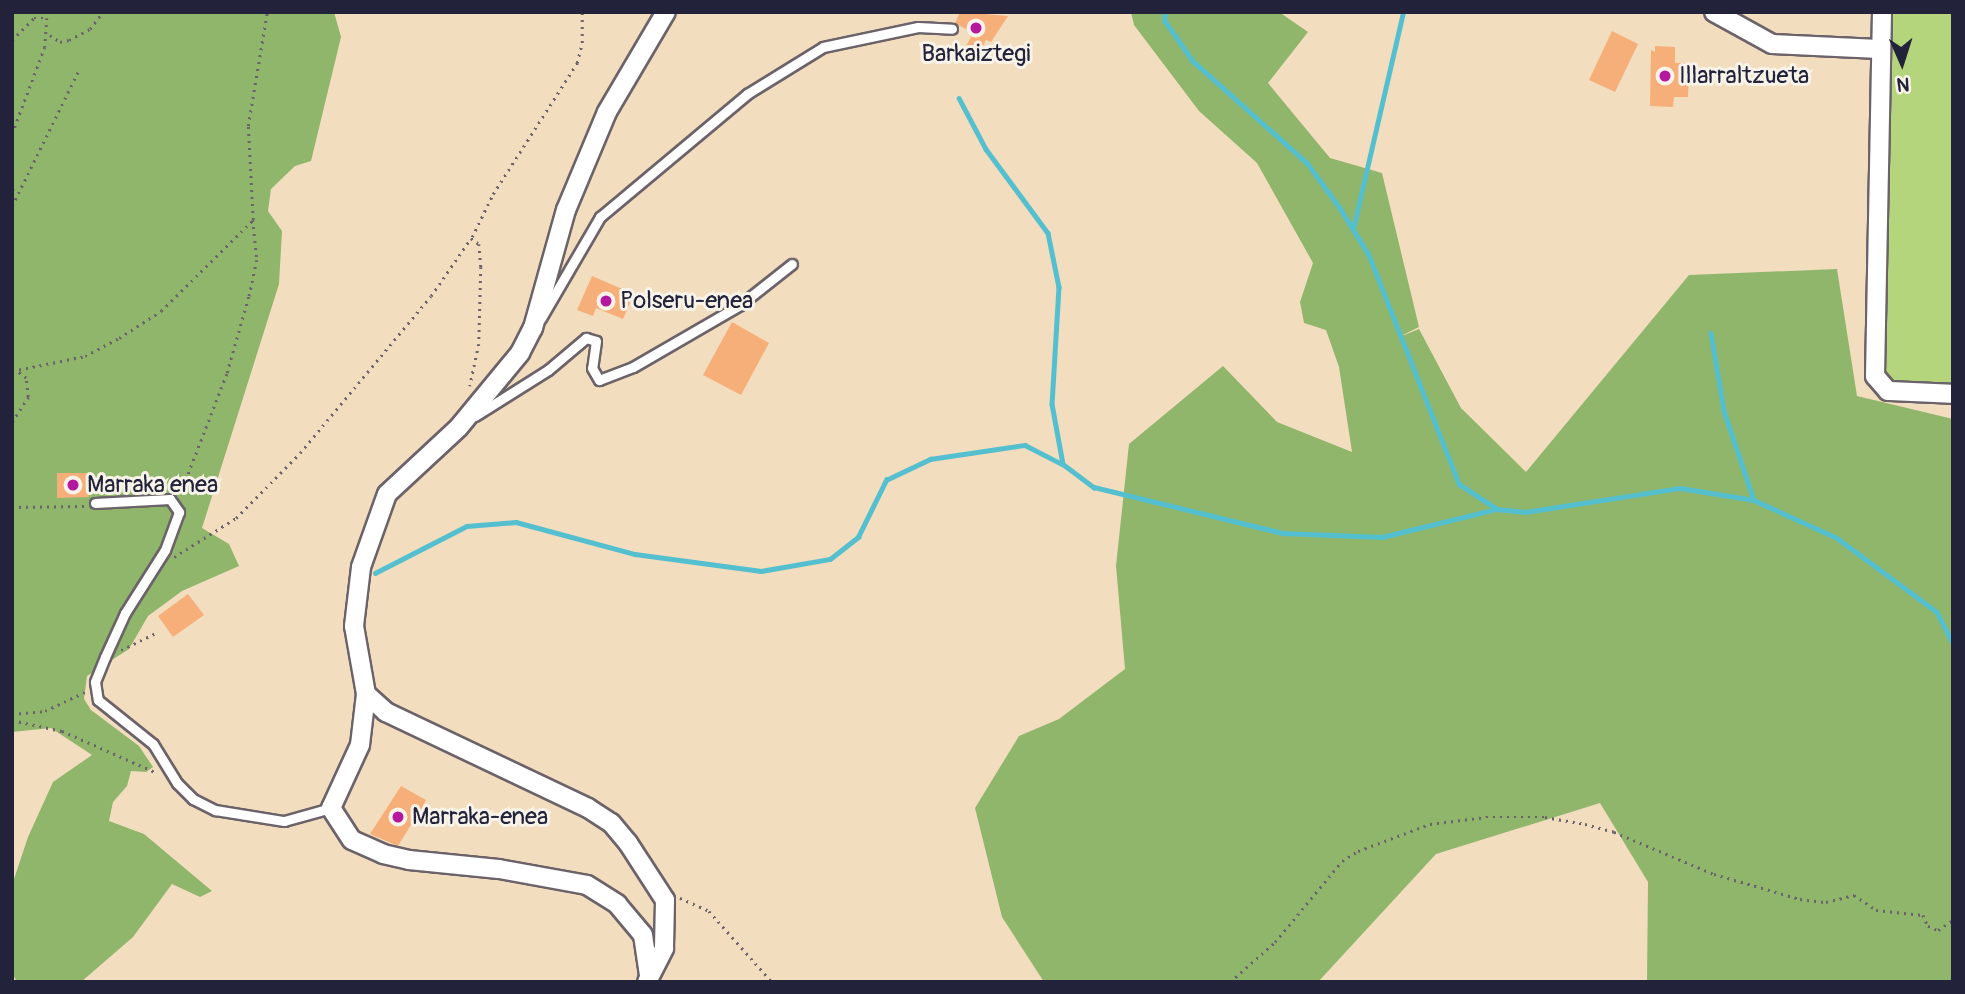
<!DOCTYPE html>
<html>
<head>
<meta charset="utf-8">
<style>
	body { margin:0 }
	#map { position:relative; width:1965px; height:994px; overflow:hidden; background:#f3ddbf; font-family:Pangolin,sans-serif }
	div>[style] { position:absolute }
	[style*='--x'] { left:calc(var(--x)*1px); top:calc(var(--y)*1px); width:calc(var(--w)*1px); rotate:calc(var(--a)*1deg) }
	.green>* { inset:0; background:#b5d57d }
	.forest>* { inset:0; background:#90b66c }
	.stream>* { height:4.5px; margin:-2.25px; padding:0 2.25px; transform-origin:2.25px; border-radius:2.25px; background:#54bfcf }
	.building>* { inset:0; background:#f6af78 }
	.path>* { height:2.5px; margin-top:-1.25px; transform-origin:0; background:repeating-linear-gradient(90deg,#6b6369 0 2px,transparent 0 7px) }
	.roads { filter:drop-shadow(2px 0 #6b6369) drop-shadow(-2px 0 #6b6369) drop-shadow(0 2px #6b6369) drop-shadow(0 -2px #6b6369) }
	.service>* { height:9px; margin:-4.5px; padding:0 4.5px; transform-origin:4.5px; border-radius:4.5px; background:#fff }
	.minor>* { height:18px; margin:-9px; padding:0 9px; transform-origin:9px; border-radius:9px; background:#fff }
	.dots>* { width:19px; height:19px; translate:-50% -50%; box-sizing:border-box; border:4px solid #f7f3e8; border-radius:50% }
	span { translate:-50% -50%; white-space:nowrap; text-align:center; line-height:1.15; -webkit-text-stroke:6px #f7f3e8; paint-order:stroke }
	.poi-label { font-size:24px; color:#22223b }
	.left { translate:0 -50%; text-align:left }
	.frame { position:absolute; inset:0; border:14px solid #22223b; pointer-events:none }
	.north { position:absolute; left:1867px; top:28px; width:70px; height:70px; -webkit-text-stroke:5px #f7f3e8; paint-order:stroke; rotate:177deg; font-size:19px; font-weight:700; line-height:28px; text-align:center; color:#22223b }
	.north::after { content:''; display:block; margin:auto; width:24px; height:32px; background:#22223b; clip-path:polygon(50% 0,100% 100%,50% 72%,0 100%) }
</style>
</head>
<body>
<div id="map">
	<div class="green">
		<div style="clip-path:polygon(1878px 14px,1953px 14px,1953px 384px,1885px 381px)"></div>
	</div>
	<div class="forest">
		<div style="clip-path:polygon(12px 12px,334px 12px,341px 37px,311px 161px,295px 166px,271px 189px,268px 211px,282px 231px,279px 284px,202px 528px,229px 544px,239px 566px,182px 591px,148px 616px,129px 649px,87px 676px,84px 699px,91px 710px,139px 746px,153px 767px,146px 772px,131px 771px,127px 786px,113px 802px,109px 821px,144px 834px,212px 891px,200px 897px,172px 884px,133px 937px,81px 982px,17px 982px,12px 973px,12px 885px,28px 837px,53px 782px,92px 755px,51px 728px,12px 732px)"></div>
		<div style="clip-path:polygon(1131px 12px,1279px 12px,1308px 32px,1268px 83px,1330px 158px,1382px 173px,1419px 327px,1397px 338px,1419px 329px,1461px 408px,1526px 472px,1689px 275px,1837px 269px,1857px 396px,1953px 419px,1953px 982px,1647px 982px,1648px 882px,1600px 803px,1436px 854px,1318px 982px,1044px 982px,1002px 917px,975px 808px,1019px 736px,1059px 719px,1125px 669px,1116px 566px,1129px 444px,1223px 366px,1277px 422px,1352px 452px,1339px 367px,1326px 330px,1304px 323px,1300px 302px,1313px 263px,1257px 163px,1199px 111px,1134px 25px)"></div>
	</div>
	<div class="stream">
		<div style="--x:1165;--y:12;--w:9;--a:90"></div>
		<div style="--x:1165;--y:21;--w:49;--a:55"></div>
		<div style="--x:1193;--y:61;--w:154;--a:41.8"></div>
		<div style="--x:1308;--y:164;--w:54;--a:54"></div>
		<div style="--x:1340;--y:208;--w:55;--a:58.3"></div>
		<div style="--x:1369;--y:255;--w:246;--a:68.5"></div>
		<div style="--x:1459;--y:484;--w:45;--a:33.3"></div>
		<div style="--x:1497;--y:509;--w:28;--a:6"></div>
		<div style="--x:1525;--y:512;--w:157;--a:-8.8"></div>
		<div style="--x:1680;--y:488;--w:75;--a:9.2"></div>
		<div style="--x:1754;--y:500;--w:91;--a:24.6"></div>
		<div style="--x:1837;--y:538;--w:124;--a:36.5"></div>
		<div style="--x:1937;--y:612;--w:36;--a:63"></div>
		<div style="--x:959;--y:98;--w:58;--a:62.1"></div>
		<div style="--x:986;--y:149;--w:104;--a:53.6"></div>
		<div style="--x:1048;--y:233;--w:55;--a:78.5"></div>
		<div style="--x:1059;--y:287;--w:117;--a:93.4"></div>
		<div style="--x:1052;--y:404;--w:61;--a:79.6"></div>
		<div style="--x:1063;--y:464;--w:39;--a:37"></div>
		<div style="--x:1094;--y:487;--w:195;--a:13.7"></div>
		<div style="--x:1283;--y:533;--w:99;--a:2.3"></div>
		<div style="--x:1382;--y:537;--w:118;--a:-13.7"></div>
		<div style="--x:1353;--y:229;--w:223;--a:-77"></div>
		<div style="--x:1711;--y:333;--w:79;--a:80.5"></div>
		<div style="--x:1724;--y:411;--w:94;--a:71.4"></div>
		<div style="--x:375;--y:573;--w:103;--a:-27.1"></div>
		<div style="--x:467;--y:526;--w:49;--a:-4.7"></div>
		<div style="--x:516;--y:522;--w:123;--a:15.1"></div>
		<div style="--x:635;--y:554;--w:127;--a:7.7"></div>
		<div style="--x:761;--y:571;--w:70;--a:-9.9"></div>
		<div style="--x:830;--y:559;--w:36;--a:-38"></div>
		<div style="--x:858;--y:537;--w:64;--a:-63.8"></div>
		<div style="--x:886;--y:480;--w:49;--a:-25.5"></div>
		<div style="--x:930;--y:459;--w:96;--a:-8.4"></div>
		<div style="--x:1025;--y:445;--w:42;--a:27.2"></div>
	</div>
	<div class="building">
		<div style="clip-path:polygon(960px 12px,1008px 16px,991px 42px,986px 40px,974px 63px,961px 56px,973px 33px,955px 23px)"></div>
		<div style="clip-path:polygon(1612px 31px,1638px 44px,1615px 92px,1589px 80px)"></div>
		<div style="clip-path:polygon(1655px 46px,1675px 47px,1675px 63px,1689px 63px,1688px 97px,1674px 97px,1673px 107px,1650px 106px,1651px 50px,1655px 52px)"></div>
		<div style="clip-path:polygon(592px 276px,634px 294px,623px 319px,596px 308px,593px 316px,577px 310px)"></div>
		<div style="clip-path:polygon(732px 322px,769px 343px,741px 395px,703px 375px)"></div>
		<div style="clip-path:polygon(57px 473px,89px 473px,89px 497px,57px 498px)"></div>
		<div style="clip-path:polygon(188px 594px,204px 615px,173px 637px,158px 616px)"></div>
		<div style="clip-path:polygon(401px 786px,426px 800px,423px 805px,430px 809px,424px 820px,417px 815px,398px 846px,370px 834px)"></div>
	</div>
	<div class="path">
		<div style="--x:50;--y:35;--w:12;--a:35"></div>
		<div style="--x:60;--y:42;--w:9;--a:-13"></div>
		<div style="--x:69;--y:40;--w:24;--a:-28"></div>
		<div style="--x:90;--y:29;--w:21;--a:-53"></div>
		<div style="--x:12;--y:40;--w:31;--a:-45"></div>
		<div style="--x:34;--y:18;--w:13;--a:0"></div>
		<div style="--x:47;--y:18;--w:29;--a:94"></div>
		<div style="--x:45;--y:47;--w:94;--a:110.6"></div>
		<div style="--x:12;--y:182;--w:14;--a:82"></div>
		<div style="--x:12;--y:206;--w:149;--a:-63.8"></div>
		<div style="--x:253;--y:220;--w:94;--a:-93"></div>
		<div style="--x:248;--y:126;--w:116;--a:-80.5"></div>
		<div style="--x:472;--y:237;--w:48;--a:-64"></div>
		<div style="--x:493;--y:194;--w:156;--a:-57.3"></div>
		<div style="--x:577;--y:63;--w:21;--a:-76"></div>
		<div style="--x:582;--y:43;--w:31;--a:-90"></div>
		<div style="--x:12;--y:371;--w:75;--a:-11.6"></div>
		<div style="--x:85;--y:356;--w:38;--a:-28"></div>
		<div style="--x:119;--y:338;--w:50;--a:-32.7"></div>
		<div style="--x:161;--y:311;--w:129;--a:-44.7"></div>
		<div style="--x:253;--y:220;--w:40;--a:84.3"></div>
		<div style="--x:257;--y:260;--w:38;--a:102"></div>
		<div style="--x:249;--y:297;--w:80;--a:105.9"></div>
		<div style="--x:227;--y:374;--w:128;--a:111.1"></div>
		<div style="--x:12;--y:422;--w:30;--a:-57"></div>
		<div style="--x:28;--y:397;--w:19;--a:-96"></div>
		<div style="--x:26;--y:378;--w:10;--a:-143"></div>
		<div style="--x:12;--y:507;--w:73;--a:-0.8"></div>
		<div style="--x:174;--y:557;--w:73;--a:-32.2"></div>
		<div style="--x:236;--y:518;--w:91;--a:-45.4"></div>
		<div style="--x:300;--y:453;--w:204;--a:-50.2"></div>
		<div style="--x:431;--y:296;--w:70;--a:-55.4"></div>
		<div style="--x:471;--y:238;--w:10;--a:37"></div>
		<div style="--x:479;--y:244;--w:23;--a:85"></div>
		<div style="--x:481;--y:267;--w:77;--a:91.5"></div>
		<div style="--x:479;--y:344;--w:43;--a:102.1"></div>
		<div style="--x:121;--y:650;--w:39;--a:-26"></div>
		<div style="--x:12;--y:714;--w:33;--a:-5"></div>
		<div style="--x:45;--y:711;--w:44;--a:-25.4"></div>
		<div style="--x:12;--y:720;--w:51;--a:12.4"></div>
		<div style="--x:62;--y:731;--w:102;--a:23.8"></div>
		<div style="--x:680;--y:898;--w:32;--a:24"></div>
		<div style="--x:709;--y:911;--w:95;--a:48.4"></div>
		<div style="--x:1230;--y:982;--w:60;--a:-41.6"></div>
		<div style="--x:1275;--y:942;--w:105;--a:-50.4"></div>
		<div style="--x:1342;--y:861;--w:19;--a:-32"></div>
		<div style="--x:1358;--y:851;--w:77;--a:-20.6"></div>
		<div style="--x:1430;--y:824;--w:56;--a:-7.1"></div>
		<div style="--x:1486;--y:817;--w:59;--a:0"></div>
		<div style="--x:1545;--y:817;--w:41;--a:9.9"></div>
		<div style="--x:1585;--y:824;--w:30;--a:15"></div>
		<div style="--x:1614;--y:832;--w:108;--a:22.8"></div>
		<div style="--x:1714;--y:874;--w:90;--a:16.2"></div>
		<div style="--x:1800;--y:899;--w:26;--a:7"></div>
		<div style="--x:1826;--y:902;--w:29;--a:-14"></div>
		<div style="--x:1854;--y:895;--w:27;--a:34"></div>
		<div style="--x:1876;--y:910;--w:47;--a:6.1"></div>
		<div style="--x:1923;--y:915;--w:12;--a:66"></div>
		<div style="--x:1928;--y:926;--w:11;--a:22"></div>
		<div style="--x:1938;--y:930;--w:18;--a:-34"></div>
	</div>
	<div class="roads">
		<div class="service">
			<div style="--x:541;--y:318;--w:117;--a:-59.7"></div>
			<div style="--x:600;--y:217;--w:192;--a:-39.9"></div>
			<div style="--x:747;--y:94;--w:89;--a:-31.7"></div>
			<div style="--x:823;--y:47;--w:97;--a:-11.9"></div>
			<div style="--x:918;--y:27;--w:34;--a:3"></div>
			<div style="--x:475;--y:416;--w:86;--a:-32.2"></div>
			<div style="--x:548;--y:370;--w:50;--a:-40.1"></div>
			<div style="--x:586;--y:338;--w:10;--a:17"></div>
			<div style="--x:596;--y:341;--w:27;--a:98"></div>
			<div style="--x:592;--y:368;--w:14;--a:60"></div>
			<div style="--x:599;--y:380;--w:36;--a:-21"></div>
			<div style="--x:633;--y:367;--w:124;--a:-30.1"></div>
			<div style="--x:740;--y:305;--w:66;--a:-38.3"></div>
			<div style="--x:95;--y:503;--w:75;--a:-3.1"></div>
			<div style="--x:170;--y:499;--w:16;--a:55"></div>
			<div style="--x:179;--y:512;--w:40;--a:110.2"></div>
			<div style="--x:165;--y:550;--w:75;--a:122.4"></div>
			<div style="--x:125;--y:613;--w:48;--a:114.4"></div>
			<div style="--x:105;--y:657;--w:27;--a:112"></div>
			<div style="--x:95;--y:682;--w:18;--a:81"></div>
			<div style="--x:98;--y:700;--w:70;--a:38.7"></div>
			<div style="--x:153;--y:744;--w:46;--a:58.4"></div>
			<div style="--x:177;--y:783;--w:23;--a:45"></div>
			<div style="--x:193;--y:799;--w:25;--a:27"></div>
			<div style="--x:215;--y:810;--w:70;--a:9.1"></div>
			<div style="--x:284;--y:821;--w:49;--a:-15.5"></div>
		</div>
		<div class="minor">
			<div style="--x:1714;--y:12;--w:66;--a:28.9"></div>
			<div style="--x:1772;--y:44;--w:107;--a:2.7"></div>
			<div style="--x:1882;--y:12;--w:364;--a:91.1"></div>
			<div style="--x:1875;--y:376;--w:20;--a:49"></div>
			<div style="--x:1888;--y:391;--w:65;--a:2.6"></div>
			<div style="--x:366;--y:694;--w:51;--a:96.7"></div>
			<div style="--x:360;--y:745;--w:69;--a:114.7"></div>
			<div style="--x:331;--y:808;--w:38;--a:57"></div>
			<div style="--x:352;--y:840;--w:34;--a:24"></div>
			<div style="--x:383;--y:854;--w:27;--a:13"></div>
			<div style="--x:409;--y:860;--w:90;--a:5.7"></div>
			<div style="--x:499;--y:869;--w:89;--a:10.3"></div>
			<div style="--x:587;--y:885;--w:36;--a:32"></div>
			<div style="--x:617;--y:904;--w:40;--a:50"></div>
			<div style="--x:643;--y:935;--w:40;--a:81.5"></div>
			<div style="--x:647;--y:982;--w:38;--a:-63"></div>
			<div style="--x:664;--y:948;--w:48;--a:-88.8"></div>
			<div style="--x:665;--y:900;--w:68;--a:-123"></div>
			<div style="--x:628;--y:843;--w:26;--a:-130"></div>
			<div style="--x:611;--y:823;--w:27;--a:-147"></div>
			<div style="--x:588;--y:808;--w:224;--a:-154.6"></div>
			<div style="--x:386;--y:712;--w:27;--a:-138"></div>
			<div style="--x:366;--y:694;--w:69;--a:-100"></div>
			<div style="--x:354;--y:626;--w:59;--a:-83.2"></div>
			<div style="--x:361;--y:567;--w:77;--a:-70.4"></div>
			<div style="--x:387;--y:494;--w:98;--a:-42.9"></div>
			<div style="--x:459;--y:427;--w:96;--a:-50.5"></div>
			<div style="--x:520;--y:353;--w:28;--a:-63"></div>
			<div style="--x:533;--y:328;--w:123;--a:-74.4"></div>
			<div style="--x:566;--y:210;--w:106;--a:-67.3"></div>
			<div style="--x:607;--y:112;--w:116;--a:-59.5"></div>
		</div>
	</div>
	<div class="dots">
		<div style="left:976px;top:28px;background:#b5179e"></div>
		<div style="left:1665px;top:76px;background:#b5179e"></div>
		<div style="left:606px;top:301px;background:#b5179e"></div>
		<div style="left:73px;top:485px;background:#b5179e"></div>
		<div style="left:398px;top:817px;background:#b5179e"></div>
	</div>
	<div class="poi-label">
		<span style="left:976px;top:54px">Barkaiztegi</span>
		<span class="left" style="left:1679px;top:76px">Illarraltzueta</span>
		<span class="left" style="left:620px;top:301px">Polseru-enea</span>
		<span class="left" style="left:87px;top:485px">Marraka enea</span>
		<span class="left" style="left:412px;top:817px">Marraka-enea</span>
	</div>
	<div class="frame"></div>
	<div class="north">N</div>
</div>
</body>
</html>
